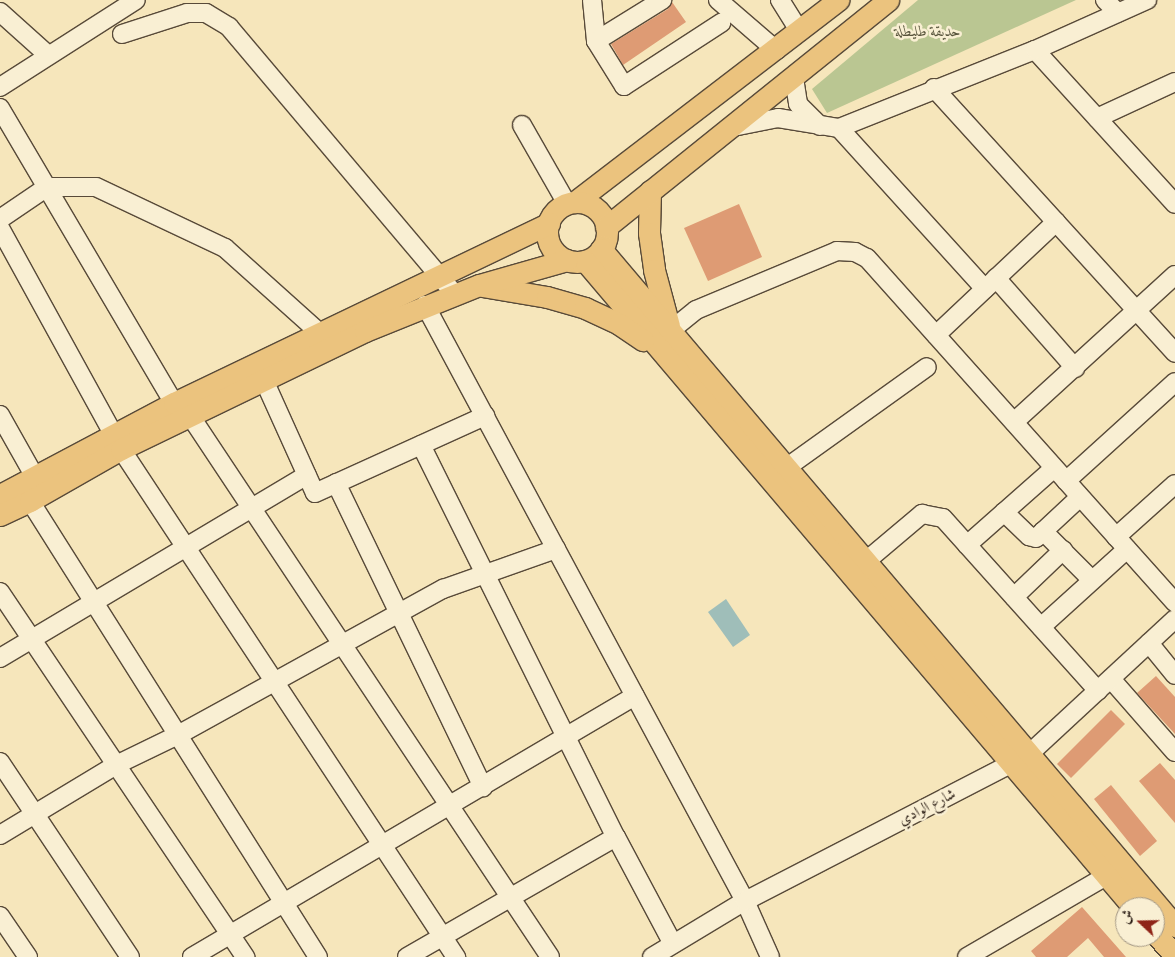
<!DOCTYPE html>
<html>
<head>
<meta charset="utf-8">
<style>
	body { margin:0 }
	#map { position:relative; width:1175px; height:957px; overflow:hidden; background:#f6e6bb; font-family:"IM FELL DW Pica",Amiri,serif }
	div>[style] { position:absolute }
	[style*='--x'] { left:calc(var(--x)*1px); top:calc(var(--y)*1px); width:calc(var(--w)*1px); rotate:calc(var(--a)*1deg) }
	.green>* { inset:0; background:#bac692 }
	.water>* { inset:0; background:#9fbeb9 }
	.building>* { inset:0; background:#de9b74 }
	.roads { filter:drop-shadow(1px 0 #584a39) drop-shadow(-1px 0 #584a39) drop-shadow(0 1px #584a39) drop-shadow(0 -1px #584a39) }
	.minor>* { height:18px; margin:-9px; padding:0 9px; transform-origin:9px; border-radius:9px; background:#f9efd3 }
	.major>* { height:21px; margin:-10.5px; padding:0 10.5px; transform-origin:10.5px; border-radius:10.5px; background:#ebc37e }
	.major>.ring { margin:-10.5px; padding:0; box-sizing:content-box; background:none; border:21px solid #ebc37e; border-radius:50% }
	span { translate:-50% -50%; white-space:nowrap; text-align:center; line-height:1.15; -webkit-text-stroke:5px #f9efd3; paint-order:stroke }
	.park-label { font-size:15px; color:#58543c; font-style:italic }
	.street-label { font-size:15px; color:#24160e }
	.north { position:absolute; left:1115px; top:897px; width:50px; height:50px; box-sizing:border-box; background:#f9efd3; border:1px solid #a49884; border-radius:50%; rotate:291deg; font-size:14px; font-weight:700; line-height:20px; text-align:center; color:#24160e }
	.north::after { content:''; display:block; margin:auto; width:18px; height:22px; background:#8f2418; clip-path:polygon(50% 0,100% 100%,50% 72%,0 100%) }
</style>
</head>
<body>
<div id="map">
	<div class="green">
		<div style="clip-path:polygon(918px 0,1076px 0,827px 113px,812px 89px)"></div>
	</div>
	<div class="water">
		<div style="clip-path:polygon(726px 599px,750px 635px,733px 647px,708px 612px)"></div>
	</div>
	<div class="building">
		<div style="clip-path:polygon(672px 2px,686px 22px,623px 65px,611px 44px,668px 9px)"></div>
		<div style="clip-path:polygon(739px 204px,762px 257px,708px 281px,684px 228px)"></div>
		<div style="clip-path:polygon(1156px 676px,1175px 697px,1175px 734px,1137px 693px)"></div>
		<div style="clip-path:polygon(1111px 710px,1125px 724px,1071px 778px,1057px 764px)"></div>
		<div style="clip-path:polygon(1160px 763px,1175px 780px,1175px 823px,1139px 781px)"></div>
		<div style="clip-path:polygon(1111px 785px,1157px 841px,1140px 856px,1094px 799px)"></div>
		<div style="clip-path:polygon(1082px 907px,1126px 957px,1104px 957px,1088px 938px,1067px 957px,1036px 957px,1031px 951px)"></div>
	</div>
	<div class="roads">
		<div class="minor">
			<div style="--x:592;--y:0;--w:41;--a:84.4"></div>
			<div style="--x:596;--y:41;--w:78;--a:-31.8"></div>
			<div style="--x:718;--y:0;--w:77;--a:40.8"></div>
			<div style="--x:780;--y:0;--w:36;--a:58"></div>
			<div style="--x:1105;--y:0;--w:18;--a:45"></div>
			<div style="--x:0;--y:12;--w:64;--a:41.9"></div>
			<div style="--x:122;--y:34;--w:68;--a:-17.9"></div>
			<div style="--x:187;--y:13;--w:19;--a:0"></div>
			<div style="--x:206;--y:13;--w:27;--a:31"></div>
			<div style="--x:229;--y:27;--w:350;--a:49.8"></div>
			<div style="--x:596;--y:41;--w:53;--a:58.1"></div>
			<div style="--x:624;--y:86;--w:116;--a:-33"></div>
			<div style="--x:1035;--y:50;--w:208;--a:47.7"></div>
			<div style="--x:794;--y:78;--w:26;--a:81"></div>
			<div style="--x:798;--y:104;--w:31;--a:45"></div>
			<div style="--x:0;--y:87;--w:161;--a:-32.6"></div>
			<div style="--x:934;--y:88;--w:358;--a:47.7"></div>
			<div style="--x:0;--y:108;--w:342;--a:59.5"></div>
			<div style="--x:1097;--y:118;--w:86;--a:-24.8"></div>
			<div style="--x:522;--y:125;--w:91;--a:60.3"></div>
			<div style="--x:733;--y:127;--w:46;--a:-11.3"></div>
			<div style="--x:778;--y:118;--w:62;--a:9.3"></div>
			<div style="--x:839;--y:128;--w:211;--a:-21.7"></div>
			<div style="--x:1035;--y:50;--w:123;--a:-24.1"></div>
			<div style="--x:839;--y:128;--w:217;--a:47.8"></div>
			<div style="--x:0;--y:219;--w:57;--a:-34.2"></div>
			<div style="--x:47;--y:187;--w:49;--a:0"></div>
			<div style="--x:96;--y:187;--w:143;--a:25.3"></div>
			<div style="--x:225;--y:248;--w:129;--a:41.9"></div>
			<div style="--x:0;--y:228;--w:236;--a:61.2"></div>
			<div style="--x:996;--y:278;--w:120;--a:48.7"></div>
			<div style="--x:425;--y:305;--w:676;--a:61.77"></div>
			<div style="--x:745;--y:901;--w:61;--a:65.9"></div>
			<div style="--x:670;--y:331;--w:33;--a:-39"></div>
			<div style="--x:696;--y:310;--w:153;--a:-22.7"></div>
			<div style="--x:837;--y:251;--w:18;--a:3"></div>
			<div style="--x:855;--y:252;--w:13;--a:27"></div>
			<div style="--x:867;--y:258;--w:462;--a:48.2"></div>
			<div style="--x:936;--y:335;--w:165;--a:-43.3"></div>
			<div style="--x:263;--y:378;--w:126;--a:65.7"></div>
			<div style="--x:315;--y:493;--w:187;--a:-24.4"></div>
			<div style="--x:0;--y:415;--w:71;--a:60.6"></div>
			<div style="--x:191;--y:417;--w:648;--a:56.38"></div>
			<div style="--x:1014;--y:422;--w:218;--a:-42.4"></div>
			<div style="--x:421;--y:445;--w:438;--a:63.6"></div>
			<div style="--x:616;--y:837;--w:121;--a:62"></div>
			<div style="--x:121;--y:449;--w:609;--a:56.6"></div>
			<div style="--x:786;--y:468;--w:173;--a:-35.6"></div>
			<div style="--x:1066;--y:481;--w:147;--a:-42.2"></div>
			<div style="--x:336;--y:483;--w:338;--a:64.2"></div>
			<div style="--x:30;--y:501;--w:539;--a:57.72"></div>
			<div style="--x:1004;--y:512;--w:35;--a:44"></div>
			<div style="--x:1029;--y:536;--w:7;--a:16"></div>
			<div style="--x:1036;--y:538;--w:60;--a:-43"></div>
			<div style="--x:1043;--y:531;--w:69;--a:45"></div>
			<div style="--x:1116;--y:537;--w:79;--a:-41.9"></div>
			<div style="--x:967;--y:545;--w:116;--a:-41.5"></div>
			<div style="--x:865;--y:562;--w:75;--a:-40.1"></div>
			<div style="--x:922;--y:514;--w:21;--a:11"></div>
			<div style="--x:943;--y:518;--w:232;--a:48.1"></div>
			<div style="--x:0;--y:592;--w:440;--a:56.1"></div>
			<div style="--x:1014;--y:597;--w:68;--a:-43.8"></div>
			<div style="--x:1041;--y:627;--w:116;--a:-42.2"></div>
			<div style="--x:1149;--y:643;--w:41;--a:50.9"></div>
			<div style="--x:0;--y:658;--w:357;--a:-30.8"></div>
			<div style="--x:1111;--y:679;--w:97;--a:48.8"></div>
			<div style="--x:0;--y:762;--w:234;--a:56.3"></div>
			<div style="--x:0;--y:835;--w:135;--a:-31.1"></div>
			<div style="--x:116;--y:765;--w:69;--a:-25.8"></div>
			<div style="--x:178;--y:735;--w:303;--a:-28.9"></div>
			<div style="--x:443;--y:589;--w:120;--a:-19.5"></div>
			<div style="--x:0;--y:916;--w:50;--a:55.7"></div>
			<div style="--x:192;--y:957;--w:514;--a:-30.51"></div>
			<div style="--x:407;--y:957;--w:241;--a:-29.9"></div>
			<div style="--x:652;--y:957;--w:109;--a:-31.1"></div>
			<div style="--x:745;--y:901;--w:318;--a:-27.3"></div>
			<div style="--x:1028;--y:755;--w:200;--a:-42.8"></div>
			<div style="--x:967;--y:957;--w:161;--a:-30.2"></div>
		</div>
		<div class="major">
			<div style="--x:650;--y:191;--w:42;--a:91.4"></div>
			<div style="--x:649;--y:233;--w:37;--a:82"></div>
			<div style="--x:654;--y:270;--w:58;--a:75"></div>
			<div style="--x:575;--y:202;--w:332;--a:-37.5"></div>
			<div class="ring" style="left:547px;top:202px;width:39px;height:39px"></div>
			<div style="--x:606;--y:227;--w:362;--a:-38.8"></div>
			<div style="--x:601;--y:249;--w:888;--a:49.71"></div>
			<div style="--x:585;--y:261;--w:847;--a:49.69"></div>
			<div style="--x:482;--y:286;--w:66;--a:9.6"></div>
			<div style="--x:547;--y:297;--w:40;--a:16"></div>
			<div style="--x:585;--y:308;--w:38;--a:25"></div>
			<div style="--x:619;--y:324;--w:29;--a:34"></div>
			<div style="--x:0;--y:495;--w:197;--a:-27.9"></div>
			<div style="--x:174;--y:403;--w:416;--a:-25.6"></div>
			<div style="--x:0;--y:515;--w:33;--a:-25"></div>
			<div style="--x:30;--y:501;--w:105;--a:-29.7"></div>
			<div style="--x:121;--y:449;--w:271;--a:-25.8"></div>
			<div style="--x:365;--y:331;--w:123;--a:-22"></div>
			<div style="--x:479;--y:285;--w:91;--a:-15.9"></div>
			<div style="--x:1155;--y:933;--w:30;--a:49"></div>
		</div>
	</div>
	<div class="park-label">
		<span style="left:928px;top:32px">حديقة طليطلة</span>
	</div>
	<div class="street-label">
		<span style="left:927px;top:807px;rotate:-27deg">شارع الوادي</span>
	</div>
	<div class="north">ش</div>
</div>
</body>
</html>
